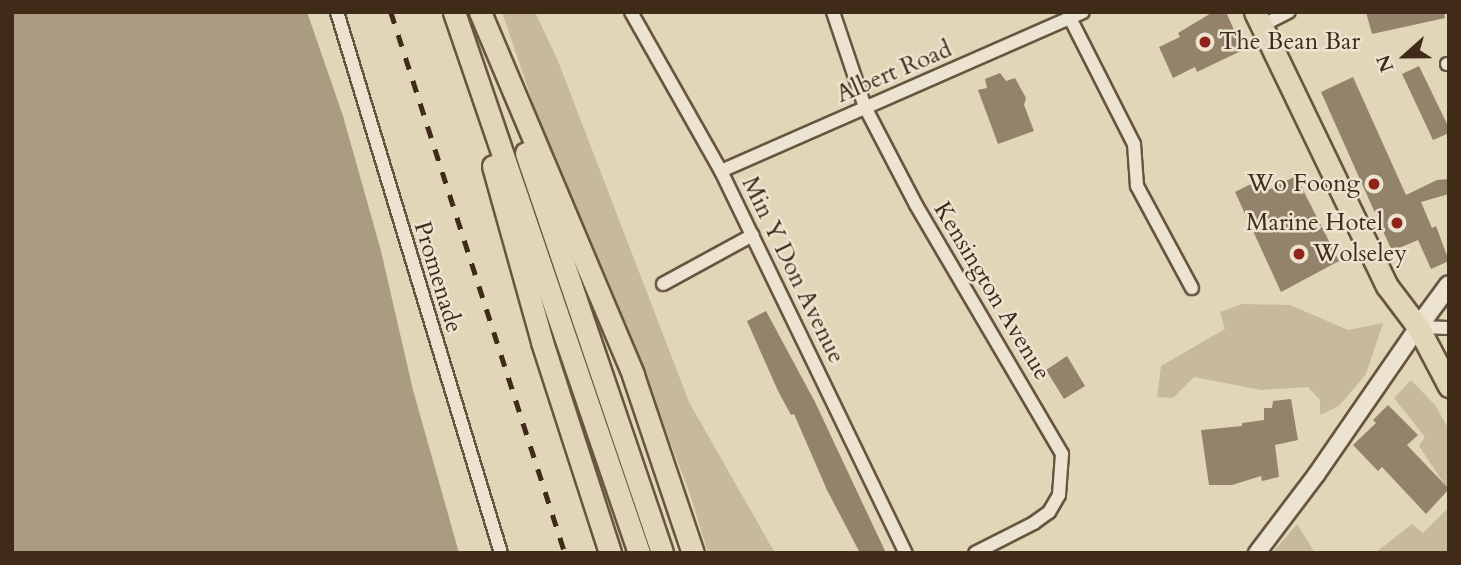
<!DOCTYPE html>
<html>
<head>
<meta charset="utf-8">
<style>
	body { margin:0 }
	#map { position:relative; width:1461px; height:565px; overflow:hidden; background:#e1d6b7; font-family:Cardo,serif }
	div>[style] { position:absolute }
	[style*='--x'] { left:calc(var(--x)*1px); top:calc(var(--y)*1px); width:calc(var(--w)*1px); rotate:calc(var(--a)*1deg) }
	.green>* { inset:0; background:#c6b99c }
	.water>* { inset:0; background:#aa9c81 }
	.building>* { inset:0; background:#94836b }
	.roads { filter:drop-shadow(2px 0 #685540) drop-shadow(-2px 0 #685540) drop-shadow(0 2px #685540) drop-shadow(0 -2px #685540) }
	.minor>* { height:12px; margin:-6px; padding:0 6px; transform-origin:6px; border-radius:6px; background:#ece4d0 }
	.tertiary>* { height:16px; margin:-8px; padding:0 8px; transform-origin:8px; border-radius:8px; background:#ece4d0 }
	.secondary>* { height:18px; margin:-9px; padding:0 9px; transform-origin:9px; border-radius:9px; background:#ece4d0 }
	.primary>* { height:21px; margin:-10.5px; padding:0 10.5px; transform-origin:10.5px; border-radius:10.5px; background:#e1d6b7 }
	.trunk>* { height:21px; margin:-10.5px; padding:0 10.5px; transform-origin:10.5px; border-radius:10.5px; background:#e1d6b7 }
	.rail>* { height:4.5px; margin-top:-2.25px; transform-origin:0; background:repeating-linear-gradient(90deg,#402a18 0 12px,transparent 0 24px) }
	.dots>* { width:19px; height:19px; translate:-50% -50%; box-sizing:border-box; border:4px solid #ece4d0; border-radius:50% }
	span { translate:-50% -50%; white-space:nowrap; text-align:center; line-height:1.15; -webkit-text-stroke:5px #ece4d0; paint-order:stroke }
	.poi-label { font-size:24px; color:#402a18 }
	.left { translate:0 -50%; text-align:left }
	.right { translate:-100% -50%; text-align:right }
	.street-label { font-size:24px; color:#402a18 }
	.frame { position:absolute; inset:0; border:14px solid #402a18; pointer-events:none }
	.north { position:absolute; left:1370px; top:21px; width:70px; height:70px; -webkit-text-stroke:5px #ece4d0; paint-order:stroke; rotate:249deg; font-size:19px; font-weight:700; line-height:28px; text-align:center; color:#402a18 }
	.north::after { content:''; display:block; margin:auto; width:24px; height:32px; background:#402a18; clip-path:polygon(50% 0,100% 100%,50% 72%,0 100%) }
</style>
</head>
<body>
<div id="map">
	<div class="green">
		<div style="clip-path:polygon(502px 12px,535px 12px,558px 61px,689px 402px,775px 553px,708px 553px,690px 494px,612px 290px,538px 118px)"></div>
		<div style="clip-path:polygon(1242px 304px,1290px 305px,1348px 330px,1383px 323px,1366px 374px,1339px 406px,1320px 415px,1320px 400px,1308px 387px,1261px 390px,1194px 377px,1173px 398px,1157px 397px,1161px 366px,1225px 329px,1220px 312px)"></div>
		<div style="clip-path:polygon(1411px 380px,1435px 405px,1449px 430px,1449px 491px,1419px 446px,1425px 437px,1394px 398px)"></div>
		<div style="clip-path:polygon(1449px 507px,1449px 549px,1444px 553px,1375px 553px,1412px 524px,1423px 533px)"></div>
		<div style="clip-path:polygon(1297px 524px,1315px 553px,1272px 553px)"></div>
	</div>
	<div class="water">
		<div style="clip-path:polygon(12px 12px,307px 12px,343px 116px,381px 251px,413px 390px,459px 553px,12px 553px)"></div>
	</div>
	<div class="building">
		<div style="clip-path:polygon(1213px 12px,1226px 12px,1243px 50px,1197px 72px,1195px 67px,1173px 78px,1159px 47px,1180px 37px,1178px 33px)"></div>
		<div style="clip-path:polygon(1366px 12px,1444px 12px,1445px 18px,1372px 34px)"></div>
		<div style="clip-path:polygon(1419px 66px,1449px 128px,1449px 133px,1433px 140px,1402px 74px)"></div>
		<div style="clip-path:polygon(1000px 73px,1006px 81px,1015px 78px,1026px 98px,1024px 105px,1034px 131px,998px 144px,978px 90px,987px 88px,985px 79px)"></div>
		<div style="clip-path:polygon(1353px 77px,1406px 195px,1437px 180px,1449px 179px,1449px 194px,1421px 202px,1432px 228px,1436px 226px,1449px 261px,1431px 269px,1418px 240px,1392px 251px,1321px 92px)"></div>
		<div style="clip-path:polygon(1296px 176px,1339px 261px,1281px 292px,1235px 192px,1257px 181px,1266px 191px)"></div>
		<div style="clip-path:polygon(766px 311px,815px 402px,886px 553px,860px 553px,827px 490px,794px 414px,791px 415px,778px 391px,747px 321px)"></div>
		<div style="clip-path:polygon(1067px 356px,1085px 386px,1064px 399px,1046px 370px)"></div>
		<div style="clip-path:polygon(1291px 399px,1298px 440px,1275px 445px,1279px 477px,1262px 481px,1261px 476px,1232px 485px,1209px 485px,1201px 430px,1242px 426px,1242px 423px,1264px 420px,1264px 408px,1272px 408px,1273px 401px)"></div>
		<div style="clip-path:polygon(1388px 405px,1418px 435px,1407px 445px,1449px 489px,1426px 514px,1382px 467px,1378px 471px,1353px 445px,1376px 423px,1373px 420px)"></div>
	</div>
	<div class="roads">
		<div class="minor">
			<div style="--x:337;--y:12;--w:565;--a:73.14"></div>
			<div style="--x:631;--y:12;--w:183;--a:60.5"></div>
			<div style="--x:721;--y:171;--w:424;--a:64.2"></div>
			<div style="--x:833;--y:12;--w:100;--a:71.4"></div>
			<div style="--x:865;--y:107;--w:110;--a:62.5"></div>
			<div style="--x:916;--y:205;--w:289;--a:59.6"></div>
			<div style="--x:1062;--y:454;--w:41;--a:94.2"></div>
			<div style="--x:1059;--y:495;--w:20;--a:120"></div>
			<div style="--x:1049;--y:512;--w:19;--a:144"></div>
			<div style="--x:1034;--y:523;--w:66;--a:153"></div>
			<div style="--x:1070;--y:18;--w:141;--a:63.1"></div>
			<div style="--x:1134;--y:144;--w:42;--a:85.9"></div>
			<div style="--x:1137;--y:186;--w:116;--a:61.7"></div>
			<div style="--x:1261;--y:26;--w:31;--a:-27"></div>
			<div style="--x:1447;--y:64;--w:2;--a:0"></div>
			<div style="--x:721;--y:171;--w:395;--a:-23.7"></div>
			<div style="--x:663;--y:284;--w:102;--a:-28.6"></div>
			<div style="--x:1418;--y:327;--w:31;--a:2"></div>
		</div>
		<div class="tertiary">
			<div style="--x:1257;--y:553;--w:98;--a:-52.9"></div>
			<div style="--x:1316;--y:475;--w:180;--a:-55.4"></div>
		</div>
		<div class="secondary">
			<div style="--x:1418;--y:327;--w:52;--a:-53.6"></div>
		</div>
		<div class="primary">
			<div style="--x:1255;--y:12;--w:304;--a:64.3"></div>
			<div style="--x:1387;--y:286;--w:51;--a:52.9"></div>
			<div style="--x:1418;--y:327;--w:67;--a:62.3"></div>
		</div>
		<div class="trunk">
			<div style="--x:454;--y:12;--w:572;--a:71.12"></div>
			<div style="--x:480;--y:12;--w:394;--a:67.1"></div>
			<div style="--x:633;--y:375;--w:188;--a:71.4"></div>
			<div style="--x:526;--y:153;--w:422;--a:71.2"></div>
			<div style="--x:493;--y:166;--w:183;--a:74.4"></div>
			<div style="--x:542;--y:342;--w:222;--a:72.1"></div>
		</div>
	</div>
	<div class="rail">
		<div style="--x:391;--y:12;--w:568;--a:72.17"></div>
	</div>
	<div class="dots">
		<div style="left:1205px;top:42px;background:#8f2418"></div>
		<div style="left:1374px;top:184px;background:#8f2418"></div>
		<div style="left:1397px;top:223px;background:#8f2418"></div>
		<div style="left:1299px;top:254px;background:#8f2418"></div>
	</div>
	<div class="poi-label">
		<span class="left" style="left:1219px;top:42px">The Bean Bar</span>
		<span class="right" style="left:1360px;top:184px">Wo Foong</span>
		<span class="right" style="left:1383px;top:223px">Marine Hotel</span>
		<span class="left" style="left:1313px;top:254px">Wolseley</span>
	</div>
	<div class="street-label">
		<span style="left:894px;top:72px;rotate:-23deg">Albert Road</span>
		<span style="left:793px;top:270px;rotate:64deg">Min Y Don Avenue</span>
		<span style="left:438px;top:277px;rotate:73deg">Promenade</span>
		<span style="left:992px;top:291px;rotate:59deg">Kensington Avenue</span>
	</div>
	<div class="frame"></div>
	<div class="north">N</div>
</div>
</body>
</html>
